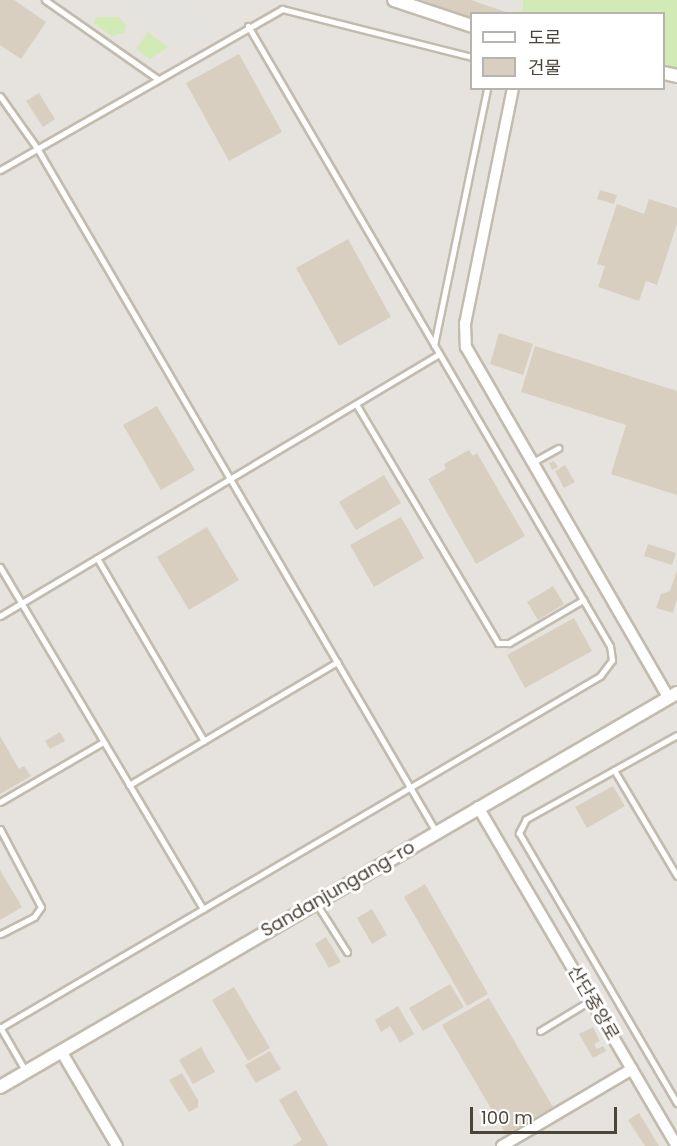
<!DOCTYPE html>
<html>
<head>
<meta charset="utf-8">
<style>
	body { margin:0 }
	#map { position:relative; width:677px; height:1146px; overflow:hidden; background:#f6f3ec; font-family:Poppins,"Noto Sans KR",sans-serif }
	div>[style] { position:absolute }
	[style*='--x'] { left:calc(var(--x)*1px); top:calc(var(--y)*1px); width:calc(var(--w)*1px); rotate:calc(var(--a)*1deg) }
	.industrial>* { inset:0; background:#e6e2dd }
	.green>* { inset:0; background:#d2eab5 }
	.parking>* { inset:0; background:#e5e3e0 }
	.building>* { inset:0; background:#d8cfc1 }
	.roads { filter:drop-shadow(2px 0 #c2bbae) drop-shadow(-2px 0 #c2bbae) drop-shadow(0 2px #c2bbae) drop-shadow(0 -2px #c2bbae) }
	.service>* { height:5px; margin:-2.5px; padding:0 2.5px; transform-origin:2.5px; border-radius:2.5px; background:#fff }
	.minor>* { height:10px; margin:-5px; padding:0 5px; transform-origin:5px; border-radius:5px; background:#fff }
	.tertiary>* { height:12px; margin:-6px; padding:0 6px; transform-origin:6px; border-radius:6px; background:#fff }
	span { translate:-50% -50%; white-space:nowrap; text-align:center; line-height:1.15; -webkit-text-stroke:6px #fff; paint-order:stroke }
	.street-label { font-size:18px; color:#4b4439 }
	.legend { position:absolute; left:470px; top:12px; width:195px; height:78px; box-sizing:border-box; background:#fff; border:2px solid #b7b4b0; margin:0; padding:8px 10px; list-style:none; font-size:18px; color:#4b4439 }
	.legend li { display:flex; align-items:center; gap:12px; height:30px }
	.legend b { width:30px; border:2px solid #b7b4b0 }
	.scale { position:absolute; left:470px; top:1107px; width:147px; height:27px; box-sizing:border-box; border:3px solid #4b4439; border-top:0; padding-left:8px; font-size:18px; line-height:21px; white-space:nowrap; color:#4b4439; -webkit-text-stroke:4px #fff; paint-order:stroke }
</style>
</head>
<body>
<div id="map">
	<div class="industrial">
		<div style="clip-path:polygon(0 0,523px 0,522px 13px,472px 14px,472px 88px,664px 88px,664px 73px,677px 76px,677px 1146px,0 1146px)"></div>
	</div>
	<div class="green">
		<div style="clip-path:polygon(523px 0,677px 0,677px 76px,664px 73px,664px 14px,522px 14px)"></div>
		<div style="clip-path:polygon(96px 17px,119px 17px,126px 25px,124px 33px,112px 36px,94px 23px)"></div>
		<div style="clip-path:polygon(148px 32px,168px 47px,150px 59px,136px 49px)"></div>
	</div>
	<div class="parking">
		<div style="clip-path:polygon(119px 0,199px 0,203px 12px,218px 19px,211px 35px,174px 47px,148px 29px,151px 23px)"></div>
	</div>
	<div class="building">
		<div style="clip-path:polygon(0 0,14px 0,46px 22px,21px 59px,0 45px)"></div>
		<div style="clip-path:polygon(422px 0,471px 0,509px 13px,472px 14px,472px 20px)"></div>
		<div style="clip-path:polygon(239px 54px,282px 132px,229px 161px,186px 83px)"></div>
		<div style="clip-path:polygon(39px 93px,55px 119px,43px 127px,26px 101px)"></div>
		<div style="clip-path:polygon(600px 190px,617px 195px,614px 204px,597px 199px)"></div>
		<div style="clip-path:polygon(649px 199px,677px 208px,677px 224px,657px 285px,646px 281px,639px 301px,598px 287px,605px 266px,597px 264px,617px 204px,644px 214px)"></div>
		<div style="clip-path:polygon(348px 239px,391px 317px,339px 346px,296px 268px)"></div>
		<div style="clip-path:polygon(499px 333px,533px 344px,523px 375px,490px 364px)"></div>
		<div style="clip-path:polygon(535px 346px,677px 391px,677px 495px,611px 474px,626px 425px,521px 392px)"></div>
		<div style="clip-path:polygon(157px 406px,195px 470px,161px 490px,123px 425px)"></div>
		<div style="clip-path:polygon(469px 450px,473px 456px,477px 453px,525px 536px,476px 564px,428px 479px,446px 469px,444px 464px)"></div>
		<div style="clip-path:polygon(554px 461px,558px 467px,552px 470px,549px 463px)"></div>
		<div style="clip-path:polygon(565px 465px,575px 482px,564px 488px,555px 471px)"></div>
		<div style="clip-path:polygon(384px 475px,401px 503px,356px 530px,339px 502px)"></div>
		<div style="clip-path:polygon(401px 517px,424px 558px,374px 587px,350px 545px)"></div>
		<div style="clip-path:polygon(207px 527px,239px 580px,189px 610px,157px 557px)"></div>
		<div style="clip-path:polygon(648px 544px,676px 553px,672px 565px,644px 556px)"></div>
		<div style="clip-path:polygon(677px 570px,677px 599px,673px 613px,656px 608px,661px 594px,670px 591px)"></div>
		<div style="clip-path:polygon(553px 586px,564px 604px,538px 620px,527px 602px)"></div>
		<div style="clip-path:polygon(574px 618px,592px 651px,525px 688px,507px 655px)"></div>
		<div style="clip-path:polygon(60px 732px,65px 741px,50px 749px,45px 741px)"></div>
		<div style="clip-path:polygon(0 736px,19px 769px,24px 766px,31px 776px,0 794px)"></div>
		<div style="clip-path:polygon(613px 786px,625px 806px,587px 828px,575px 807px)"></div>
		<div style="clip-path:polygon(0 870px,22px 907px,0 920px)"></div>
		<div style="clip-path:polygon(425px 884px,488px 994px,467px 1006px,404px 897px)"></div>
		<div style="clip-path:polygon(372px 909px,387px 935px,372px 944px,357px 918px)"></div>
		<div style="clip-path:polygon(326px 937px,341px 962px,329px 968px,315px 944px)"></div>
		<div style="clip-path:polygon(450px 984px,464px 1007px,423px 1031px,409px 1008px)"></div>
		<div style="clip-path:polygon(234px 987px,270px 1048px,248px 1061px,212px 1000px)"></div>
		<div style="clip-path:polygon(489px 998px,553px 1107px,506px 1134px,442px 1025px)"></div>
		<div style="clip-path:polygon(398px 1006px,414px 1034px,400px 1043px,390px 1026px,381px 1032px,375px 1020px)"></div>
		<div style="clip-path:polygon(593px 1027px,600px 1041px,594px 1044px,597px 1049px,603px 1046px,606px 1051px,593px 1058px,579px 1034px)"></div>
		<div style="clip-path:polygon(201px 1047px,215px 1072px,193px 1084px,179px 1060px)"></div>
		<div style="clip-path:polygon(270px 1051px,281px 1069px,256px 1083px,245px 1065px)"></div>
		<div style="clip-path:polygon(182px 1073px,198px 1100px,198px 1107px,189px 1112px,169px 1080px)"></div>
		<div style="clip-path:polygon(296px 1090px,328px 1146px,292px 1146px,302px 1140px,279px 1100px)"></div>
		<div style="clip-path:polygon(639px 1113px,659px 1146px,645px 1146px,628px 1120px)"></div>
	</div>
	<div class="roads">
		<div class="service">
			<div style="--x:45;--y:0;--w:138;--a:35"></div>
			<div style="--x:0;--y:96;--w:64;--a:54.6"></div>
			<div style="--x:37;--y:148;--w:792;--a:59.74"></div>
			<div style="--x:0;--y:170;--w:325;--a:-29.7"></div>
			<div style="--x:282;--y:9;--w:196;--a:14.2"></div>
			<div style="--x:434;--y:345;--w:262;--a:-78.3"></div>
			<div style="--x:356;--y:404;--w:278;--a:59.3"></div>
			<div style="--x:498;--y:643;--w:11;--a:0"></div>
			<div style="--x:509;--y:643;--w:86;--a:-30.2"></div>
			<div style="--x:533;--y:462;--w:29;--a:-29"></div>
			<div style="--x:97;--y:558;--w:212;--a:59.7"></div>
			<div style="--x:0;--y:567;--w:398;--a:59.3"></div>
			<div style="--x:0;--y:616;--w:511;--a:-30.83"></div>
			<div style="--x:677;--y:735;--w:173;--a:150.9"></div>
			<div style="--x:526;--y:819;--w:16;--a:117"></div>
			<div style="--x:519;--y:833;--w:313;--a:59.7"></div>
			<div style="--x:614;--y:770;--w:123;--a:59.3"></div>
			<div style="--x:129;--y:785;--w:242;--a:-30.6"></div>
			<div style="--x:0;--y:802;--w:119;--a:-30.2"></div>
			<div style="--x:0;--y:829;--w:88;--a:62.3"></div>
			<div style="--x:41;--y:907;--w:12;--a:125"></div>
			<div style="--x:34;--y:917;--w:38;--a:153"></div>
			<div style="--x:316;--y:903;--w:58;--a:57.7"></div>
			<div style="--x:0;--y:1027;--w:52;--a:60"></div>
			<div style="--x:0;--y:1028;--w:696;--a:-30.4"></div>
			<div style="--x:600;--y:676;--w:20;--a:-53"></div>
			<div style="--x:612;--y:660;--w:14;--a:-98"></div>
			<div style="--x:610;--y:646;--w:718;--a:-120.28"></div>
			<div style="--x:540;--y:1031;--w:60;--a:-31.3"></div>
		</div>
		<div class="minor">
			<div style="--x:513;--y:88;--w:240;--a:101.5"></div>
			<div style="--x:465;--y:323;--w:24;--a:88"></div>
			<div style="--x:466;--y:347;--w:404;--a:60"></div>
			<div style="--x:478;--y:807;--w:393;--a:59.6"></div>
			<div style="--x:61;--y:1051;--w:110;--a:59.5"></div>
			<div style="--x:502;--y:1146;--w:151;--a:-30.6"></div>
		</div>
		<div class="tertiary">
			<div style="--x:394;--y:0;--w:82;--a:18.4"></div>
			<div style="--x:664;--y:73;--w:13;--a:13"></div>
			<div style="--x:0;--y:1087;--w:783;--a:-30.2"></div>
		</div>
	</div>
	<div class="street-label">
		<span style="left:338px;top:889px;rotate:-30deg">Sandanjungang-ro</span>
		<span style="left:593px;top:1003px;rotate:60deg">산단중앙로</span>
	</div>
	<ul class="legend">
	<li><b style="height:8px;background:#fff"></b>도로</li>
	<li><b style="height:16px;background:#d8cfc1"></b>건물</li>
	</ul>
	<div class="scale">100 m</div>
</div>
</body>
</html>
